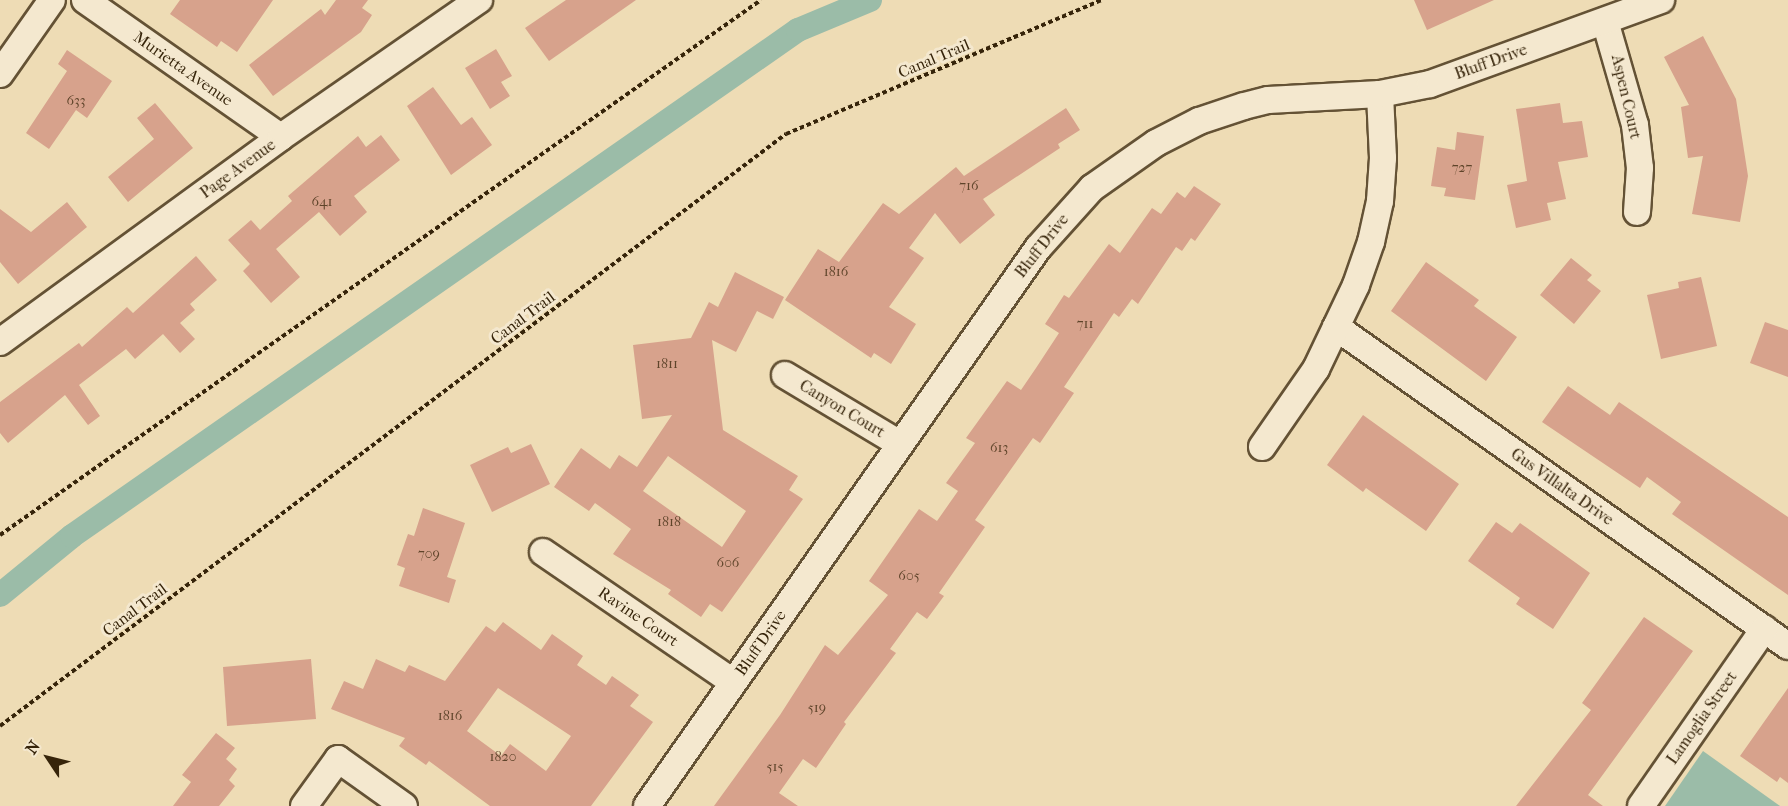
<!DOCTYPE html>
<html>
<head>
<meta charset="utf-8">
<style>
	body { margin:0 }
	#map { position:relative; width:1788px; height:806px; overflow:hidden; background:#eedcb5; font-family:"IM FELL French Canon",serif }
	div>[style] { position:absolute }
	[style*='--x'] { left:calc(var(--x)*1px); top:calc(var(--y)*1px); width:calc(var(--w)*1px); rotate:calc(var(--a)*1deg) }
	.water>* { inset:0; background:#9bbca8 }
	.canal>* { height:24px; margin:-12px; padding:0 12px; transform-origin:12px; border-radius:12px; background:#9bbca8 }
	.building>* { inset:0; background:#d7a28c }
	.path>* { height:4px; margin-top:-2px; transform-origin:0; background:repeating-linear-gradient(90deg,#36240a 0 4.5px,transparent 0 7.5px) }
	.roads { filter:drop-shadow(2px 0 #645235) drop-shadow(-2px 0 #645235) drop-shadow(0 2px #645235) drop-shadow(0 -2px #645235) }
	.minor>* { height:26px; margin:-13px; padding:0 13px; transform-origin:13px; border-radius:13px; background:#f4e8cf }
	span { translate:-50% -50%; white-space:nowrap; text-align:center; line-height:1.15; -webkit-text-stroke:6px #f4e8cf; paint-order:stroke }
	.number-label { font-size:14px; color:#5e442a }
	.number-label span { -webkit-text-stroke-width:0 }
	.street-label { font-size:16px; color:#36240a }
	.north { position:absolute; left:18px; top:728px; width:60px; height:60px; -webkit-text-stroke:4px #f4e8cf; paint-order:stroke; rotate:305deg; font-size:16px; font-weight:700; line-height:24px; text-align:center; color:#36240a }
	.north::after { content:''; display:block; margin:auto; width:21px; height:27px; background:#36240a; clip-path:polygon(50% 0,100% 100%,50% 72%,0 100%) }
</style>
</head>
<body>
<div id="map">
	<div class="water">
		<div style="clip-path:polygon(1703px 751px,1780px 806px,1665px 806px)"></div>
	</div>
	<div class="canal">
		<div style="--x:0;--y:595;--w:93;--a:-39.3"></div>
		<div style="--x:72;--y:536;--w:885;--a:-34.88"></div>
		<div style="--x:798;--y:30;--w:78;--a:-22.6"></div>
	</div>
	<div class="building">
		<div style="clip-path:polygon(180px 0,273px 0,237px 52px,221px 41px,217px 47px,170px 14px)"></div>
		<div style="clip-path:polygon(336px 0,368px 0,362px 8px,372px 15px,361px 32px,273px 96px,249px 65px,321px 9px,325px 15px)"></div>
		<div style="clip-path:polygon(566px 0,636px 0,549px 61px,525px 28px)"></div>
		<div style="clip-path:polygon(1414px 0,1494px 0,1427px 30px)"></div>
		<div style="clip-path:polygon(1703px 36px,1736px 99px,1748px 176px,1740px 222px,1692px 214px,1703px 156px,1688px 158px,1681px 107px,1689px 105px,1664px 57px)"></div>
		<div style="clip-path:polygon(496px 49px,512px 76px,501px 82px,510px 96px,490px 109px,465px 68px)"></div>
		<div style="clip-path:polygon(67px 50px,112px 81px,87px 118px,76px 110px,49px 149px,26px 133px,67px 71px,58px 64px)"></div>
		<div style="clip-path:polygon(433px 87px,461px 125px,472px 117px,492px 145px,451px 175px,407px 106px)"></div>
		<div style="clip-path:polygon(155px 103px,193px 148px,128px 202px,108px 177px,154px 139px,137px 118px)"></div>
		<div style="clip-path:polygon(1560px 103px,1563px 123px,1582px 121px,1588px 157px,1558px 162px,1566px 199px,1547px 203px,1551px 220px,1516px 228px,1507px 185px,1527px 181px,1516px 109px)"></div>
		<div style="clip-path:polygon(1066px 108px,1080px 130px,1058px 144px,1060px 148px,983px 199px,995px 215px,960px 244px,935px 213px,909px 248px,924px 258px,889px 307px,916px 324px,891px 364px,874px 353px,871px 358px,785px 300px,818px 249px,839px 262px,883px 203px,899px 214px,956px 167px,964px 176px)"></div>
		<div style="clip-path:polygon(1457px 132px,1484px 136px,1475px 200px,1444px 196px,1446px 188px,1431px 186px,1437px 147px,1455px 150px)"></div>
		<div style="clip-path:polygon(381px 135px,400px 160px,354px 196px,367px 212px,340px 236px,319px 212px,276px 249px,300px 277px,271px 303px,243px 271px,250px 264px,228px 240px,251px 220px,260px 230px,292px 201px,288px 196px,358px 136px,366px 147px)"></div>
		<div style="clip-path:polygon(1194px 186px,1221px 204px,1195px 241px,1191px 238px,1182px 251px,1176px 247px,1138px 304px,1132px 299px,1119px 317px,1114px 313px,1064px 387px,1074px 393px,1040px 443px,1033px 438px,975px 520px,985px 527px,939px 593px,944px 596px,927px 619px,917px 612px,890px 649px,896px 653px,844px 722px,846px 724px,816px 768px,803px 759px,779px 793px,798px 806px,714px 806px,780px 715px,825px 645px,838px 655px,888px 595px,869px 581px,919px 509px,937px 521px,958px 491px,946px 483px,975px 443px,966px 438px,1007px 381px,1021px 390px,1036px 368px,1059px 333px,1045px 324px,1064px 295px,1069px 298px,1109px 244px,1120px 253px,1152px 208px,1161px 214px,1177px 192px,1185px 198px)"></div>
		<div style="clip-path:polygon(67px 202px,87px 227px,18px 284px,0 262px,0 209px,31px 232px)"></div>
		<div style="clip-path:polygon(196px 256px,217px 280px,190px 304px,195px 310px,180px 323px,195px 339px,180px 353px,163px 334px,135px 359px,126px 349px,79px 385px,100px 416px,88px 425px,65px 395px,8px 443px,0 433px,0 402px,79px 343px,82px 347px,127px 307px,133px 313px)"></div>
		<div style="clip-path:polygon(1571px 258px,1592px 275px,1587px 280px,1601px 291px,1574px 324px,1540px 295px)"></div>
		<div style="clip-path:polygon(1426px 262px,1479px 300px,1474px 306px,1517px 337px,1486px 381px,1391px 311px)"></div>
		<div style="clip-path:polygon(evenodd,735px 272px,784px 297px,773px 319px,757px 311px,736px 352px,712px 340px,723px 430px,798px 476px,789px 490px,803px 499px,722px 612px,710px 604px,701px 617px,668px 594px,671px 590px,613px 554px,631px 529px,595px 503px,589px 511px,554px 487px,581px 448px,610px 469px,619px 455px,637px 467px,672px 415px,642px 419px,633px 345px,691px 338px,709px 302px,718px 307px,735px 272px,668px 456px,746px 511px,722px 547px,643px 491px,668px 456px)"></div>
		<div style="clip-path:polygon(1701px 277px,1717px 346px,1661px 359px,1647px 295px,1679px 288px,1678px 282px)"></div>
		<div style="clip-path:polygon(1765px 322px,1788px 330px,1788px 377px,1750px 363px)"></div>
		<div style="clip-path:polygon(1568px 386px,1610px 415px,1619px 402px,1788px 517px,1788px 595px,1672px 514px,1681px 502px,1647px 477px,1640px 488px,1542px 422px)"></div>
		<div style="clip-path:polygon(1363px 415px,1459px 484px,1426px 531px,1366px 488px,1363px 492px,1327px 465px)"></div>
		<div style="clip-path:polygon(531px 444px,550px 484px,492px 512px,470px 465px,508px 447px,511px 453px)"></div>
		<div style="clip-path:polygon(423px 508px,465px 523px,447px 577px,456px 580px,449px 603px,399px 586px,405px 568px,397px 565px,408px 534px,414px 536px)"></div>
		<div style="clip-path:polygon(1496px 522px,1512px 533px,1520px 523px,1590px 573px,1553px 629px,1516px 604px,1520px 598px,1468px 561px)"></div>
		<div style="clip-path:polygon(1644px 617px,1693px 651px,1588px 795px,1603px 806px,1516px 806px,1591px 710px,1582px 703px)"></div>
		<div style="clip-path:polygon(evenodd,503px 622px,541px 650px,552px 634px,583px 656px,577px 665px,606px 685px,612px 676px,639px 695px,630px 706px,653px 722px,591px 806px,490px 806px,429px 761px,426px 765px,399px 746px,405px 738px,331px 709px,344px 681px,363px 689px,376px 659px,405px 672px,409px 665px,445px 681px,486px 626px,495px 632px,503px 622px,498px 688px,571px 736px,546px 771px,510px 744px,501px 756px,467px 731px,498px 688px)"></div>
		<div style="clip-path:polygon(311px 659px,316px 719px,227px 726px,223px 667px)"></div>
		<div style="clip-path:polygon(1788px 688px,1788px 783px,1780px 777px,1777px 782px,1740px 756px)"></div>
		<div style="clip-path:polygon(216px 733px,235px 748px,226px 759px,237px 769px,229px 780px,235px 786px,219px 806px,173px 806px,191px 782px,182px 775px)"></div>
	</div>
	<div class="path">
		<div style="--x:0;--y:535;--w:930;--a:-35.11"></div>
		<div style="--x:0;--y:726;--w:984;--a:-36.99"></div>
		<div style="--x:786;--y:134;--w:343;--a:-23"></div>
	</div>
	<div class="roads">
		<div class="minor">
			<div style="--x:85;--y:0;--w:239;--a:35"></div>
			<div style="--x:1605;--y:21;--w:108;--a:73.9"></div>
			<div style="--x:1635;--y:125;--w:43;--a:83.4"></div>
			<div style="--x:1640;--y:168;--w:44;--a:93.9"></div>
			<div style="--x:0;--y:74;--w:90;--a:-54.9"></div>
			<div style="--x:1336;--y:327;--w:553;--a:35.21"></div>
			<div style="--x:0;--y:342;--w:348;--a:-36.1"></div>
			<div style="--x:281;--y:137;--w:241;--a:-34.7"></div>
			<div style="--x:785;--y:375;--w:134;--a:31"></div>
			<div style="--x:1262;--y:447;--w:95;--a:-55.3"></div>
			<div style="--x:1316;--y:369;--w:93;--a:-64.5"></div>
			<div style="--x:1356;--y:285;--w:46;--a:-70.8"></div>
			<div style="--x:1371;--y:242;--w:42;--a:-77.6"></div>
			<div style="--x:1380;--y:201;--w:43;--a:-86"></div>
			<div style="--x:1383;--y:158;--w:64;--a:-92.7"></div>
			<div style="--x:543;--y:552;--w:230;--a:34.4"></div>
			<div style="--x:304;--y:806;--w:58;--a:-54.1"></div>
			<div style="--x:338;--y:759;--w:81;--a:35.5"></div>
			<div style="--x:647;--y:806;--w:681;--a:-54.98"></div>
			<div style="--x:1038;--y:248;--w:81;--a:-48"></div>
			<div style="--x:1092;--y:188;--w:78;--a:-35.1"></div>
			<div style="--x:1156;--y:143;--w:48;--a:-27.1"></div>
			<div style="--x:1199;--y:121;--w:47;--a:-18.4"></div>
			<div style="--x:1244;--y:106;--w:25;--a:-14"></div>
			<div style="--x:1268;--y:100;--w:112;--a:-3.1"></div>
			<div style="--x:1380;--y:94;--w:51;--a:-11.3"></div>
			<div style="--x:1430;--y:84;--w:246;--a:-20"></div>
			<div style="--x:1641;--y:806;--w:216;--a:-55.2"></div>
		</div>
	</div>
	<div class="number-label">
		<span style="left:76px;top:101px">633</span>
		<span style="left:1462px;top:168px">727</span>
		<span style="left:969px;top:186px">716</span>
		<span style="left:322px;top:202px">641</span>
		<span style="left:836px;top:272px">1816</span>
		<span style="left:1085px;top:324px">711</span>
		<span style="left:667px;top:364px">1811</span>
		<span style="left:999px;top:448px">613</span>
		<span style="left:669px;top:522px">1818</span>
		<span style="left:429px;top:554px">709</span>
		<span style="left:728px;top:563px">606</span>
		<span style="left:909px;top:576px">605</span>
		<span style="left:817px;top:708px">519</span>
		<span style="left:450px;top:716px">1816</span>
		<span style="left:503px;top:757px">1820</span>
		<span style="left:775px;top:767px">515</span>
	</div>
	<div class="street-label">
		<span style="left:934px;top:59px;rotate:-23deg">Canal Trail</span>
		<span style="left:1491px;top:62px;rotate:-20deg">Bluff Drive</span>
		<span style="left:183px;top:69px;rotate:35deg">Murietta Avenue</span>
		<span style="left:1626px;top:97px;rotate:77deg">Aspen Court</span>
		<span style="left:238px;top:169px;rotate:-36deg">Page Avenue</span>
		<span style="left:1042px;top:246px;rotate:-52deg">Bluff Drive</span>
		<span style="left:523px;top:318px;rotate:-37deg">Canal Trail</span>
		<span style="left:842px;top:409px;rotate:31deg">Canyon Court</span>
		<span style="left:1562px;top:487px;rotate:35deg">Gus Villalta Drive</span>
		<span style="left:135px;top:610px;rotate:-37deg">Canal Trail</span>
		<span style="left:638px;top:617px;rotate:34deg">Ravine Court</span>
		<span style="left:761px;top:643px;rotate:-55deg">Bluff Drive</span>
		<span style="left:1702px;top:718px;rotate:-55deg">Lamoglia Street</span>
	</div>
	<div class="north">N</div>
</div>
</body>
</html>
